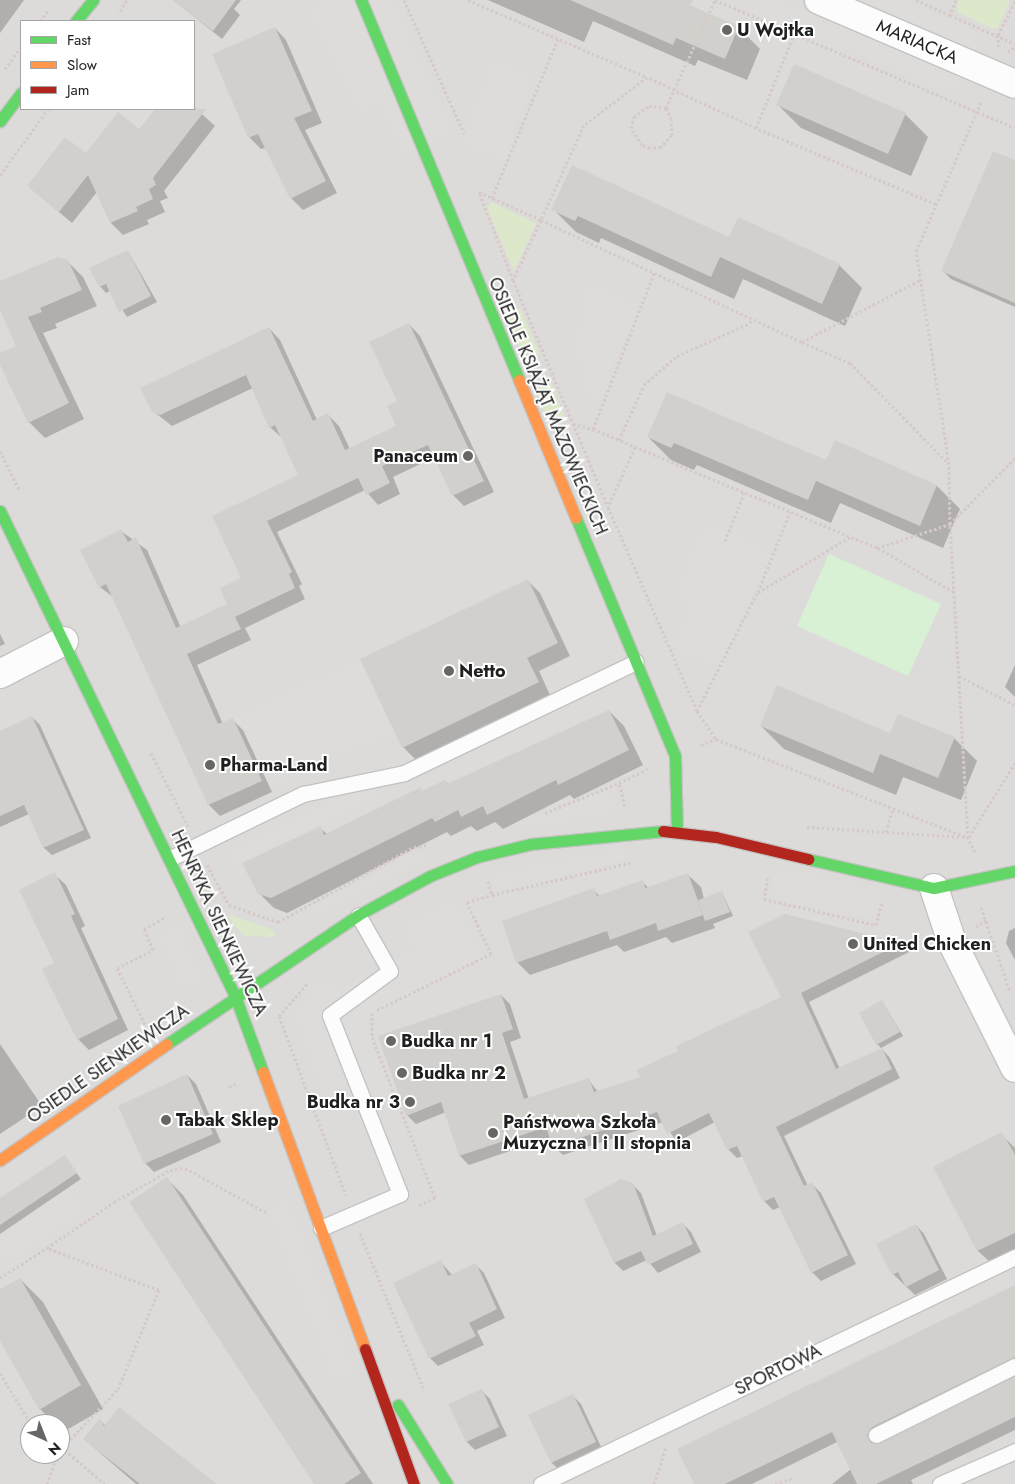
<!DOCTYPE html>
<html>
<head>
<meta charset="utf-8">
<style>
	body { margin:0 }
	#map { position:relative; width:1015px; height:1484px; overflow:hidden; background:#edebe8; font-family:Jost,sans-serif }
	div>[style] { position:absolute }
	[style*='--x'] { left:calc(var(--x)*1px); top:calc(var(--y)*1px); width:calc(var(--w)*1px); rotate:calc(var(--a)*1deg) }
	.residential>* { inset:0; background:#dcdbd9 }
	.grass>* { inset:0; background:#dce8c9 }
	.park>* { inset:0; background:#d8f1d5 }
	.parking>* { inset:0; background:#dddcdb }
	.shadow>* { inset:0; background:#0003 }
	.building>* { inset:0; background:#d2d0cd }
	.path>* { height:3px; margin-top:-1.5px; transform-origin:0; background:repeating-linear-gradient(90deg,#d6c9c7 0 2.5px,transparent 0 5px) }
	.roads { filter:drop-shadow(1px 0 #c4c3c2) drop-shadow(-1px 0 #c4c3c2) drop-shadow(0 1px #c4c3c2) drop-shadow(0 -1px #c4c3c2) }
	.lane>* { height:15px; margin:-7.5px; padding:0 7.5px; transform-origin:7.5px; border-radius:7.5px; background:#fcfcfc }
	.street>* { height:28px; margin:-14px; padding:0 14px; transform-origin:14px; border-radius:14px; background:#fcfcfc }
	.fast>* { height:11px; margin:-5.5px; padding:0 5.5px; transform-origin:5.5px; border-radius:5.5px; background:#63d668 }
	.slow>* { height:11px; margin:-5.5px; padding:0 5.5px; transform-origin:5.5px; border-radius:5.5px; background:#ff974d }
	.jam>* { height:11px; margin:-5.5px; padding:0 5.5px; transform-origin:5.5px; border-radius:5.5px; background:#b3261e }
	.dots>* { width:14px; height:14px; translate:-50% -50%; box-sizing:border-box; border:2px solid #fff; border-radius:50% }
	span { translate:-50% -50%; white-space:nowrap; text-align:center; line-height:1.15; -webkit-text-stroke:4px #fff; paint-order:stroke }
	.poi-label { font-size:18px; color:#1f1f1f; font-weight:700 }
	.left { translate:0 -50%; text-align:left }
	.right { translate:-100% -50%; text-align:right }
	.street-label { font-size:18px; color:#1f1f1f }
	.legend { position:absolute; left:20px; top:20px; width:175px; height:90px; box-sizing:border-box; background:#fff; border:1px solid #a5a5a5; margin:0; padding:6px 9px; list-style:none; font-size:15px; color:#1f1f1f }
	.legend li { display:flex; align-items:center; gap:10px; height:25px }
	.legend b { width:25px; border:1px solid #a5a5a5 }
	.north { position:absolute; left:20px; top:1414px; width:50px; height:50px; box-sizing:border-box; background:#fff; border:1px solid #a5a5a5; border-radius:50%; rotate:136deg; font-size:14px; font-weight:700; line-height:20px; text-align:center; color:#1f1f1f }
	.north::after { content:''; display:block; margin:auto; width:18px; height:22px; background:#676665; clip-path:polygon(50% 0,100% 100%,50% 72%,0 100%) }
</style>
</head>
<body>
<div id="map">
	<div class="residential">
		<div style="clip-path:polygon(evenodd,0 0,1015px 0,1015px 1484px,0 1484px,0 0,21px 21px,194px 21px,194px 109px,21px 109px,21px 21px,0 0,30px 1424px,60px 1424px,60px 1454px,30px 1454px,30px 1424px)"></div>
	</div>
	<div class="grass">
		<div style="clip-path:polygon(959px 0,1010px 0,998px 28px,994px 29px,957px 12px)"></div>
		<div style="clip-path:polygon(491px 202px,536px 223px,514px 271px,487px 208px)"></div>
		<div style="clip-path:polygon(520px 309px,540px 355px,520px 348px,508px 323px,510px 317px)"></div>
		<div style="clip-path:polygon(549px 377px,566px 421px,543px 411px,537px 394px,543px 378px)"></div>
		<div style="clip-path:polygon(228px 914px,273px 930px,276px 937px,245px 936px,232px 923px)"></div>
	</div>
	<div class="park">
		<div style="clip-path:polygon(829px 554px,941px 604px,908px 676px,797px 626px)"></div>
	</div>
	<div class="parking">
		<div style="clip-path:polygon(326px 0,391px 0,453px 132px,406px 154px,381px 102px,359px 112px,309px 8px)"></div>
		<div style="clip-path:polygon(758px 0,776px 0,963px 76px,956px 94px,753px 11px)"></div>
		<div style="clip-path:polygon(854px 0,903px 0,981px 34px,974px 52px)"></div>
		<div style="clip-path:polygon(492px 62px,533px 77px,503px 160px,462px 145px)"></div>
		<div style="clip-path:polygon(585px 284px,640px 305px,594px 409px,577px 355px)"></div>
		<div style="clip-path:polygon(704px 525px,769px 551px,721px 668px,674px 648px,692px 605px,675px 598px)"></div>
		<div style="clip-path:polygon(360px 659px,393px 731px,266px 790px,233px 718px)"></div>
		<div style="clip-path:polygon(373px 783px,379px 794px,232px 864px,229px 852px)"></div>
		<div style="clip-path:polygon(609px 786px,616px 812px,503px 831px)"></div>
		<div style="clip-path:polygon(627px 847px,630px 860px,496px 888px,494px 876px)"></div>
		<div style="clip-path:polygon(425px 849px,429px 858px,312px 916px,308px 908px)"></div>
		<div style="clip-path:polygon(777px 867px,882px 890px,876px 920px,771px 897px)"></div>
		<div style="clip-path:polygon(453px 900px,484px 956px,365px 1022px,393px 1095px,333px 1117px,294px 1011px,324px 979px,337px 990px,415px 947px,404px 927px)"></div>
		<div style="clip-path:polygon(179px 928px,202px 981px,183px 989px,160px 936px)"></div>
		<div style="clip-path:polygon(67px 1187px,83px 1211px,5px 1263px,0 1255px,0 1231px)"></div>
		<div style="clip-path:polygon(286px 1198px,356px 1380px,334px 1378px,271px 1215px)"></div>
	</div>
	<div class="shadow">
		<div style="clip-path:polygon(0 0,24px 0,0 33px)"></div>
		<div style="clip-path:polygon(173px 0,241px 0,234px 9px,240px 15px,222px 39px)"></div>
		<div style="clip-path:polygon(488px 0,677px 0,738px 27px,760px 49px,747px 80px,698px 60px,695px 66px,593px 21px,584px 42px)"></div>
		<div style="clip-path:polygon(275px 28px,286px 40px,322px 123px,305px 130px,337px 193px,303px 210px,291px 198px,265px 148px,261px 149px,249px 137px)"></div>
		<div style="clip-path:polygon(778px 105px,905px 114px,928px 137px,911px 176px,801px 128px)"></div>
		<div style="clip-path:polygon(194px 107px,215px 126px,164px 191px,168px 198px,160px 201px,165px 212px,147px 220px,149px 224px,123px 235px,111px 223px,97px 192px,72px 223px,28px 186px,139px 130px,156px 109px)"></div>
		<div style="clip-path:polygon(1015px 162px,1015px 307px,951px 279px,942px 270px)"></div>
		<div style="clip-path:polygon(553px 209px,730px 239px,839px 265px,862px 288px,845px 326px,743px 279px,734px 299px,601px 238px,599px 243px,576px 232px)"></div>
		<div style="clip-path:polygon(128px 251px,157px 302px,127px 317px,110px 291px,106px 293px,100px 286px)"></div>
		<div style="clip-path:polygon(67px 261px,83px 277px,97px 306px,55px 324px,57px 328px,43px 333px,84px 419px,45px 438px,29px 422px,0 362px,0 355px,17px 346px,0 307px,0 289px)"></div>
		<div style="clip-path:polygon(409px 324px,420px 336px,494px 492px,464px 506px,453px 495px,435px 457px,393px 477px,400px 494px,378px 505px,365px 490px,277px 532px,302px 584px,299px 586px,305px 599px,245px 628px,251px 640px,197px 665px,223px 724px,232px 719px,243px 730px,272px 792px,220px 816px,209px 805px,113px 597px,100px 587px,121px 531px,147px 550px,181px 628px,228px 605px,243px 579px,213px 517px,300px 475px,282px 438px,270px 427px,253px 388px,172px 426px,153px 411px,269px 328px,280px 340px,317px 420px,328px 415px,339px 426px,350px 449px,398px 426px)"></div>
		<div style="clip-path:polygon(648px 437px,937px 486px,960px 509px,943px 548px,840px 503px,831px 523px,697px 465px,694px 470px,671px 460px)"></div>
		<div style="clip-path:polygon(527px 580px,540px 593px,570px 656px,539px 671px,550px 695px,416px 760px,403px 747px)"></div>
		<div style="clip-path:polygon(0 634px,5px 644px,0 646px)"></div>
		<div style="clip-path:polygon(1015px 665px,1015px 697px,1005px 687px)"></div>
		<div style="clip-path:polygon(609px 711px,624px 726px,643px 765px,574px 799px,570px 795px,503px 829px,495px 822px,477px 831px,471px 826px,451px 836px,447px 832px,287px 913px,274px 908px,259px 893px,320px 828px,328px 835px,445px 781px,449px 785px)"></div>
		<div style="clip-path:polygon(899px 715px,954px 738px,977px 761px,961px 800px,903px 777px,896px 795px,784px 749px,761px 726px,891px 734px)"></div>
		<div style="clip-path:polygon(32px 717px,40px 725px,91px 838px,52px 855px,44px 848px,29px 814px,0 827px,0 732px)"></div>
		<div style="clip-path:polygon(54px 874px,66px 885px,85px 926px,81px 928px,128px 1030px,89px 1050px,78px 1039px,56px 963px)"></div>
		<div style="clip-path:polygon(688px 875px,701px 887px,704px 899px,722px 892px,733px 916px,713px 924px,715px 928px,672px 943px,666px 937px,624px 952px,617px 945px,530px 975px,517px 962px,593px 890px,600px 896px,642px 882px,649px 888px)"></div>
		<div style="clip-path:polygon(785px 915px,901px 944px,909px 952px,809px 1002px,840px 1069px,882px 1049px,890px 1058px,900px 1078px,784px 1136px,808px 1186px,812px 1184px,821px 1193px,856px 1264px,821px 1281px,812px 1272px,780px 1207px,773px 1210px,764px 1201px,743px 1156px,737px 1158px,728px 1149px,715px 1122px,677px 1142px,663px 1122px,563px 1155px,554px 1147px,551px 1137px,469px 1165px,460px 1156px,446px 1112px,416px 1124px,407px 1115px,501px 995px,510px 1004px,521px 1038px,510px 1042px,529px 1099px,588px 1079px,598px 1092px,641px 1078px,680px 1051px,783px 998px)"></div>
		<div style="clip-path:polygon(1015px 928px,1015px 960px,1006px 943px,1009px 931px)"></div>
		<div style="clip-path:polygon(882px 1001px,903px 1036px,881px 1048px,877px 1044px)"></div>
		<div style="clip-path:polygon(0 1044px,42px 1106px,0 1134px)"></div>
		<div style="clip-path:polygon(187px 1075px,196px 1084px,221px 1142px,154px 1172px,146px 1164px,120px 1106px)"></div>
		<div style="clip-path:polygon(1001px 1134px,1015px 1148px,1015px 1252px,991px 1263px,978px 1251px,935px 1167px)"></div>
		<div style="clip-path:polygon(64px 1156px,81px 1179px,0 1234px,0 1200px)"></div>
		<div style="clip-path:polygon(167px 1179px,183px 1195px,373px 1484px,315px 1484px)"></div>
		<div style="clip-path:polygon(632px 1184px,641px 1193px,657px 1236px,683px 1224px,691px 1232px,701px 1252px,658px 1273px,647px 1260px,623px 1271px,615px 1263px,585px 1199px)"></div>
		<div style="clip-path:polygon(916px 1225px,924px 1234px,947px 1279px,915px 1295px,893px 1274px,878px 1244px)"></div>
		<div style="clip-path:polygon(441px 1262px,452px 1275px,475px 1264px,484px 1273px,505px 1318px,477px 1331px,484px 1345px,438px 1366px,430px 1358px)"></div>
		<div style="clip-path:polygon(20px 1279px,43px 1302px,103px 1409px,63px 1432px,60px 1424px,55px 1424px,40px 1409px,0 1339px,0 1290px)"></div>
		<div style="clip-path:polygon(1015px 1286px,1015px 1369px,881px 1435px,875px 1443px,880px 1445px,1015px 1378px,1015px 1430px,911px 1480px,913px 1484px,832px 1484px,851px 1469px,837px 1442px,752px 1484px,695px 1484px)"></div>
		<div style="clip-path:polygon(482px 1391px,490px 1399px,507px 1436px,475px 1450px,467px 1442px,450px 1405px)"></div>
		<div style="clip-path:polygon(572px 1395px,581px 1404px,603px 1451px,560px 1471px,552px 1463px,530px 1416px)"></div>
		<div style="clip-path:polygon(100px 1420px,106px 1426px,214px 1484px,136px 1484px,84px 1439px)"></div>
	</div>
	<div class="building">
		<div style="clip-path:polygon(172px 0,236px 0,213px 31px)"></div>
		<div style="clip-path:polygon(570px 0,693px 0,690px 6px,739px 26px,725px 59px,676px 38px,673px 45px)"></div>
		<div style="clip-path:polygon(275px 27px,312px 111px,294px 118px,326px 181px,290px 199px,258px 134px,248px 138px,212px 54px)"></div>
		<div style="clip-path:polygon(794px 64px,906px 113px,888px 154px,776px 105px)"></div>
		<div style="clip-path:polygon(155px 109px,206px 109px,153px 178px,156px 185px,149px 189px,153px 199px,136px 207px,138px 211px,110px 223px,88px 175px,59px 212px,27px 186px,65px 137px,86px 153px,118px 112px,139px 129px)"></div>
		<div style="clip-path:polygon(993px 151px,1015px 160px,1015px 303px,941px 271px)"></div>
		<div style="clip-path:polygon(572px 165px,729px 237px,738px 217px,840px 264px,822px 304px,720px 257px,711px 277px,578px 216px,575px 221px,551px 210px)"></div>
		<div style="clip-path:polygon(128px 250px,151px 296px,119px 312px,106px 284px,99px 287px,89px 268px)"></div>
		<div style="clip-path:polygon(58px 257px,68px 260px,82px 290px,40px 308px,42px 312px,28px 317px,69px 403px,28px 423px,0 365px,0 353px,16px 346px,0 310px,0 281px)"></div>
		<div style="clip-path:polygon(409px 323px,484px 481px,452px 496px,428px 445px,382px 466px,390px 483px,366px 495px,358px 478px,267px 521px,292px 572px,289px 574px,295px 588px,235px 617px,241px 629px,187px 654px,218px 724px,233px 718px,262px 781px,208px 805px,106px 584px,99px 588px,80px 550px,121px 529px,128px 542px,136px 537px,176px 628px,227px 604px,220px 588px,241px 578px,212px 516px,298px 475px,275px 425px,269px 428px,246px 375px,160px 415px,152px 412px,140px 388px,269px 327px,313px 421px,328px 413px,345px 450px,396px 426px,387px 406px,397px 401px,369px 342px)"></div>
		<div style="clip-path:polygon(667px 392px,826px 460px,835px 440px,937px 485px,920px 526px,816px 481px,808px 500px,674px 443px,671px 448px,647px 437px)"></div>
		<div style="clip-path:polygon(528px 579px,558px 643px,527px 658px,539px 682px,402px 748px,360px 659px)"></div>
		<div style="clip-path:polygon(777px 685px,890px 733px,898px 714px,955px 737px,938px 778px,880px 754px,873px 773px,760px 726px)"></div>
		<div style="clip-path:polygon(609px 710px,629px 750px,558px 785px,556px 780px,487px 815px,483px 806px,461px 817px,458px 810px,435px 822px,432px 818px,271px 898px,258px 894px,242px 863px,321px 826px,324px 835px,421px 787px,423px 791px,445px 780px,447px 784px)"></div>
		<div style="clip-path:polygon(32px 716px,84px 830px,43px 848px,24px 805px,0 816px,0 731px)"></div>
		<div style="clip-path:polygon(55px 872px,75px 914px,71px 916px,118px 1019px,77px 1040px,42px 969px,54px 963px,19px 890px)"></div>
		<div style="clip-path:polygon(688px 873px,703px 915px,658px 931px,656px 923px,610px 940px,607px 931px,516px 963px,502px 921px,594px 888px,597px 896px,643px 880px,645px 888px)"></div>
		<div style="clip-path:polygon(722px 891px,730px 912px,705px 921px,698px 900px)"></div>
		<div style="clip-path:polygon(785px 914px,901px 943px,801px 993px,836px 1069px,882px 1048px,892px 1069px,776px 1127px,804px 1186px,812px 1182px,848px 1255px,811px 1273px,774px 1197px,763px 1202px,737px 1146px,727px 1150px,709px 1113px,667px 1134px,657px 1112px,553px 1147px,546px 1127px,459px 1156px,441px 1102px,406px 1116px,378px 1036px,501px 994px,513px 1029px,502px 1033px,524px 1099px,589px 1078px,594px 1092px,640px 1077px,636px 1070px,678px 1051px,676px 1046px,781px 997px,748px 932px)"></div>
		<div style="clip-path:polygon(882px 1000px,900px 1032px,876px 1045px,859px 1013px)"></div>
		<div style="clip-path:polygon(187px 1074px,213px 1134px,144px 1164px,118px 1106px)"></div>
		<div style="clip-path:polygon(1002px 1132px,1015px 1155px,1015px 1233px,977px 1251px,933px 1167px)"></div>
		<div style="clip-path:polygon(65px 1155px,77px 1173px,0 1225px,0 1198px)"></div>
		<div style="clip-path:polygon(167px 1177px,361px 1473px,344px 1484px,314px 1484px,129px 1202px)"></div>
		<div style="clip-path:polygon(621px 1179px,633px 1183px,653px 1236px,683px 1222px,693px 1244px,648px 1265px,641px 1251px,614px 1263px,584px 1199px)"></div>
		<div style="clip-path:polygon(916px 1224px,939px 1270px,906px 1287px,898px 1272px,892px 1275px,876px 1244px)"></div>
		<div style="clip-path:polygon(441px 1260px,448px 1276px,476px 1263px,497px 1309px,469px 1323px,476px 1336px,429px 1359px,393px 1283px)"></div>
		<div style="clip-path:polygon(20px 1278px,81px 1385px,39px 1410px,0 1341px,0 1289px)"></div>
		<div style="clip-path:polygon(1015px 1285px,1015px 1357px,872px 1427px,867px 1435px,871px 1443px,880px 1443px,1015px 1376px,1015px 1417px,876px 1484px,857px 1484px,832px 1432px,725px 1484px,694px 1484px,677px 1449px)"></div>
		<div style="clip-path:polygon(482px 1389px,499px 1427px,466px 1442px,448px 1404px)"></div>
		<div style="clip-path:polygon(573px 1394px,596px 1442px,551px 1463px,528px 1415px)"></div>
		<div style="clip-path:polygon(119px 1407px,217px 1484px,140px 1484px,83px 1439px,100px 1418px,104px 1426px)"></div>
	</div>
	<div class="path">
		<div style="--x:404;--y:0;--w:146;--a:65.7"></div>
		<div style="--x:468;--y:0;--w:195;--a:23.3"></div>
		<div style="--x:715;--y:0;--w:326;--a:23.1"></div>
		<div style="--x:916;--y:0;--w:37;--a:24"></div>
		<div style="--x:956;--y:0;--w:16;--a:112"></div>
		<div style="--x:950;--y:15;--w:71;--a:24"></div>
		<div style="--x:120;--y:11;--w:13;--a:-58"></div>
		<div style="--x:40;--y:21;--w:13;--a:-51"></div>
		<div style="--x:999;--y:47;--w:12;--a:-95"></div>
		<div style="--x:998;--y:35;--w:38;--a:-63"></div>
		<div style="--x:1008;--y:52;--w:9;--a:-36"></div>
		<div style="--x:5;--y:69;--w:27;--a:-54"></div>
		<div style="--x:666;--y:108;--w:11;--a:63"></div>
		<div style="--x:671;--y:118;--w:17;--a:87"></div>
		<div style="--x:672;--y:135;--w:16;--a:133"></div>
		<div style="--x:661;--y:147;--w:11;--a:175"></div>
		<div style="--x:650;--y:148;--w:9;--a:-159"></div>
		<div style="--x:642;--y:145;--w:20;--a:-123"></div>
		<div style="--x:631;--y:128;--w:11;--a:-75"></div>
		<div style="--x:634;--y:117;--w:19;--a:-36"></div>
		<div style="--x:649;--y:106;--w:17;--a:7"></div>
		<div style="--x:666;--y:108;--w:119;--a:-65.6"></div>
		<div style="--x:756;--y:128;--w:104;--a:-67.9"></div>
		<div style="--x:0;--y:175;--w:82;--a:-54"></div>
		<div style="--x:492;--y:198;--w:172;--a:-67.5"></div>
		<div style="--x:936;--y:204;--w:195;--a:-157.1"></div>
		<div style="--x:756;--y:128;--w:120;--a:-154.9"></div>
		<div style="--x:647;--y:77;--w:79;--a:142.7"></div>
		<div style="--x:584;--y:125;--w:104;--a:114.4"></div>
		<div style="--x:541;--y:220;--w:66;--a:115"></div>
		<div style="--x:513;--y:280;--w:94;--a:-111.1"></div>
		<div style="--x:479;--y:192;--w:68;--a:24.3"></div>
		<div style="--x:541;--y:220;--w:288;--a:25.1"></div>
		<div style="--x:802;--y:342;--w:52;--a:23.6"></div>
		<div style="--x:850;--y:363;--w:141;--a:45.6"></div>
		<div style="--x:513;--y:280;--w:246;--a:67.3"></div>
		<div style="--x:802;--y:342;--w:133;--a:-27.7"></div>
		<div style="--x:573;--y:424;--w:21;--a:14"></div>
		<div style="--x:593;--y:429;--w:308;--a:22.7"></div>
		<div style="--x:877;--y:548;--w:77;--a:-18.2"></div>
		<div style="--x:950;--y:524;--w:60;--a:-91"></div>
		<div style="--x:949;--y:464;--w:216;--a:-98.8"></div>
		<div style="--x:916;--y:251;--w:165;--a:-66.4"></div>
		<div style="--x:593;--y:429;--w:168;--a:-68.6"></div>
		<div style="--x:619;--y:440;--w:60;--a:-65.6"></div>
		<div style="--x:644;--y:385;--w:44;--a:-41.3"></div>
		<div style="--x:677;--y:356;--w:80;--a:-24.3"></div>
		<div style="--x:750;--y:323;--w:5;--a:-79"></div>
		<div style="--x:635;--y:447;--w:66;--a:114.2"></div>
		<div style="--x:608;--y:507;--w:223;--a:66.4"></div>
		<div style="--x:0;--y:451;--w:45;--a:63.4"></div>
		<div style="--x:850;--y:537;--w:109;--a:148.9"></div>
		<div style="--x:757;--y:593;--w:132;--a:117"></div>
		<div style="--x:697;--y:711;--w:34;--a:56"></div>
		<div style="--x:716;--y:739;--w:271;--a:21.4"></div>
		<div style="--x:725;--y:541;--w:52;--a:-68.4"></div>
		<div style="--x:878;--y:548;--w:88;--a:30.1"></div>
		<div style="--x:758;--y:592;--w:86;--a:-68.2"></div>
		<div style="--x:959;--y:676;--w:63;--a:27.4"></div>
		<div style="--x:701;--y:745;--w:16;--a:-22"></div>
		<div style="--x:151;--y:753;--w:82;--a:63.1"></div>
		<div style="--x:625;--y:806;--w:24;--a:-105"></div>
		<div style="--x:619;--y:783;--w:32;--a:-26"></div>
		<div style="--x:545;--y:813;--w:80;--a:-22.1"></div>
		<div style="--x:807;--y:827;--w:158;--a:3.6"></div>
		<div style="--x:886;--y:832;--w:25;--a:-74"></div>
		<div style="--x:969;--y:837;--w:87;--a:-58.1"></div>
		<div style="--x:975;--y:852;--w:16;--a:-117"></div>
		<div style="--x:968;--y:838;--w:315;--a:-93.3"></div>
		<div style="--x:950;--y:524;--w:93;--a:-45.4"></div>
		<div style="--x:207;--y:865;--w:46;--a:61.2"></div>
		<div style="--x:229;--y:905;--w:52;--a:19.1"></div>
		<div style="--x:278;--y:922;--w:155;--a:-28.9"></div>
		<div style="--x:414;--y:847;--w:13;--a:-9"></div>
		<div style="--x:768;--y:878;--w:21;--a:101"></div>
		<div style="--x:764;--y:899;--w:115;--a:13.1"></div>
		<div style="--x:876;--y:925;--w:23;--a:-75"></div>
		<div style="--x:488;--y:881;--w:15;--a:74"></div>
		<div style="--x:492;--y:895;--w:142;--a:-13.1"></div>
		<div style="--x:981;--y:907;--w:89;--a:71"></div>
		<div style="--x:976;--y:927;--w:12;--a:-35"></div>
		<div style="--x:307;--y:984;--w:43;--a:131.2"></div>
		<div style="--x:279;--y:1016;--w:191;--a:69.5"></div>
		<div style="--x:377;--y:1010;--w:127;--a:-26.2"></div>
		<div style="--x:491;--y:954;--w:57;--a:-114.8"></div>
		<div style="--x:467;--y:902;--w:26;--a:-16"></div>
		<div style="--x:372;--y:1013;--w:24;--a:90"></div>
		<div style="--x:372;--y:1037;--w:173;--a:68.6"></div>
		<div style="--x:435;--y:1198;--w:17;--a:155"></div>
		<div style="--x:145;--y:1024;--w:63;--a:-116.6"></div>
		<div style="--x:117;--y:968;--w:40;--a:-26.6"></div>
		<div style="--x:153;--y:950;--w:23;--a:-113"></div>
		<div style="--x:144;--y:929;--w:25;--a:-29"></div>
		<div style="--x:229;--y:1087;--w:10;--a:-24"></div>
		<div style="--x:360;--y:1233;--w:170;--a:67.8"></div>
		<div style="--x:0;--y:1278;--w:56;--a:-32.6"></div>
		<div style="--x:0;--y:1373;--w:60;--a:58.7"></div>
		<div style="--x:61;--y:1447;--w:57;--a:40.1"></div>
		<div style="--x:60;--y:1450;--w:84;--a:-46.4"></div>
		<div style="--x:118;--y:1389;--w:107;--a:-67.5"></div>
		<div style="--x:159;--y:1290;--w:120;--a:-159.4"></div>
		<div style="--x:47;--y:1248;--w:81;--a:-34.5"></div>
		<div style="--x:114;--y:1202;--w:64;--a:-29.7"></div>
		<div style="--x:170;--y:1170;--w:15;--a:-8"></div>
		<div style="--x:185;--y:1168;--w:94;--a:28.8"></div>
		<div style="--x:47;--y:1484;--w:32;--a:-70"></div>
		<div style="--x:654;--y:1484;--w:38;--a:-72"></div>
		<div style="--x:775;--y:1484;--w:18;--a:-19"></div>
	</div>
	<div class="roads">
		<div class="lane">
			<div style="--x:171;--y:858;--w:147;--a:-25.9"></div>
			<div style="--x:303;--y:794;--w:103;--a:-11.7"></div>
			<div style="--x:404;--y:773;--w:257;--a:-25.6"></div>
			<div style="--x:321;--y:1228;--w:86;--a:-23.3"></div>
			<div style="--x:400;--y:1194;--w:192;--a:-111.4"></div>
			<div style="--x:330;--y:1015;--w:74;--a:-36.3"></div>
			<div style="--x:390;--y:971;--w:64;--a:-119.7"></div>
			<div style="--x:876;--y:1435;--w:155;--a:-26.4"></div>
			<div style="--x:541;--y:1484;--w:526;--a:-25.59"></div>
			<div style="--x:940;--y:1484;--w:82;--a:-23.7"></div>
		</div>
		<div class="street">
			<div style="--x:819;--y:0;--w:213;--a:23.2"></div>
			<div style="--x:0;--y:674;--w:72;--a:-27.3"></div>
			<div style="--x:934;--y:888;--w:57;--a:71.6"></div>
			<div style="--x:952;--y:942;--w:141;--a:63.4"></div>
		</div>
		<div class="fast">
			<div style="--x:361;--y:0;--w:412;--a:67.4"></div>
			<div style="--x:76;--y:21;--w:27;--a:-51"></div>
			<div style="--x:0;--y:121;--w:35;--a:-53"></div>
			<div style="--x:0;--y:511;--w:539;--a:64.15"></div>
			<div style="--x:235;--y:996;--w:81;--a:69.8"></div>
			<div style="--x:576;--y:518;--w:258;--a:67.4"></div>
			<div style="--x:675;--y:756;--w:75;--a:88.5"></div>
			<div style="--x:808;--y:859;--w:129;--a:13"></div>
			<div style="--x:934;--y:888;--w:83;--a:-11.9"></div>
			<div style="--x:167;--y:1044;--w:230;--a:-34"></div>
			<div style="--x:358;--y:915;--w:82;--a:-28.4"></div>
			<div style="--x:430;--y:876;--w:51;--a:-22"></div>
			<div style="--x:477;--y:857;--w:56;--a:-13.5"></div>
			<div style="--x:531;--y:844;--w:133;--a:-5.6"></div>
			<div style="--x:398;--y:1405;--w:93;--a:58.2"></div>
		</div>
		<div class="slow">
			<div style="--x:519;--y:380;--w:149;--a:67.6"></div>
			<div style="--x:263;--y:1072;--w:295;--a:69.8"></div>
			<div style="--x:0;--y:1160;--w:203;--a:-34.8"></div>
		</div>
		<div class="jam">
			<div style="--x:663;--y:831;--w:53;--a:6.5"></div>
			<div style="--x:716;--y:837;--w:95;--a:13.4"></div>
			<div style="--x:365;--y:1349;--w:144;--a:70.1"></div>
		</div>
	</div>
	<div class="dots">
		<div style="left:727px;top:30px;background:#676665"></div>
		<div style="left:468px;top:456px;background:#676665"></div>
		<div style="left:449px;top:671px;background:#676665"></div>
		<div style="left:210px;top:765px;background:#676665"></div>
		<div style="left:853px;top:944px;background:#676665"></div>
		<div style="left:391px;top:1041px;background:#676665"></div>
		<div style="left:402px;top:1073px;background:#676665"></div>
		<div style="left:410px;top:1102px;background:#676665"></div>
		<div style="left:166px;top:1120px;background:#676665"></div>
		<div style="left:493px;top:1133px;background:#676665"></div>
	</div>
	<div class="poi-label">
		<span class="left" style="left:737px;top:30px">U Wojtka</span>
		<span class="right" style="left:458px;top:456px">Panaceum</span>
		<span class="left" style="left:459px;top:671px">Netto</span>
		<span class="left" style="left:220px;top:765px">Pharma-Land</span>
		<span class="left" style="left:863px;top:944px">United Chicken</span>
		<span class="left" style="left:401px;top:1041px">Budka nr 1</span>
		<span class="left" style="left:412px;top:1073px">Budka nr 2</span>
		<span class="right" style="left:400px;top:1102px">Budka nr 3</span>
		<span class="left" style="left:176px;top:1120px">Tabak Sklep</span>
		<span class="left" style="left:503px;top:1133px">Państwowa Szkoła<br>Muzyczna I i II stopnia</span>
	</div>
	<div class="street-label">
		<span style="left:917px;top:42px;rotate:23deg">MARIACKA</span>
		<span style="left:548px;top:406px;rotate:67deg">OSIEDLE KSIĄŻĄT MAZOWIECKICH</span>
		<span style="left:219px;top:923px;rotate:65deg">HENRYKA SIENKIEWICZA</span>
		<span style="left:108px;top:1064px;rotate:-35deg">OSIEDLE SIENKIEWICZA</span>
		<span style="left:778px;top:1370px;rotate:-26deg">SPORTOWA</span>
	</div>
	<ul class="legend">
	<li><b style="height:6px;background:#63d668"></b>Fast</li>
	<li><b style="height:6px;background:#ff974d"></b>Slow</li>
	<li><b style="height:6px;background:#b3261e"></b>Jam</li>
	</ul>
	<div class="north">N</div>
</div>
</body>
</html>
